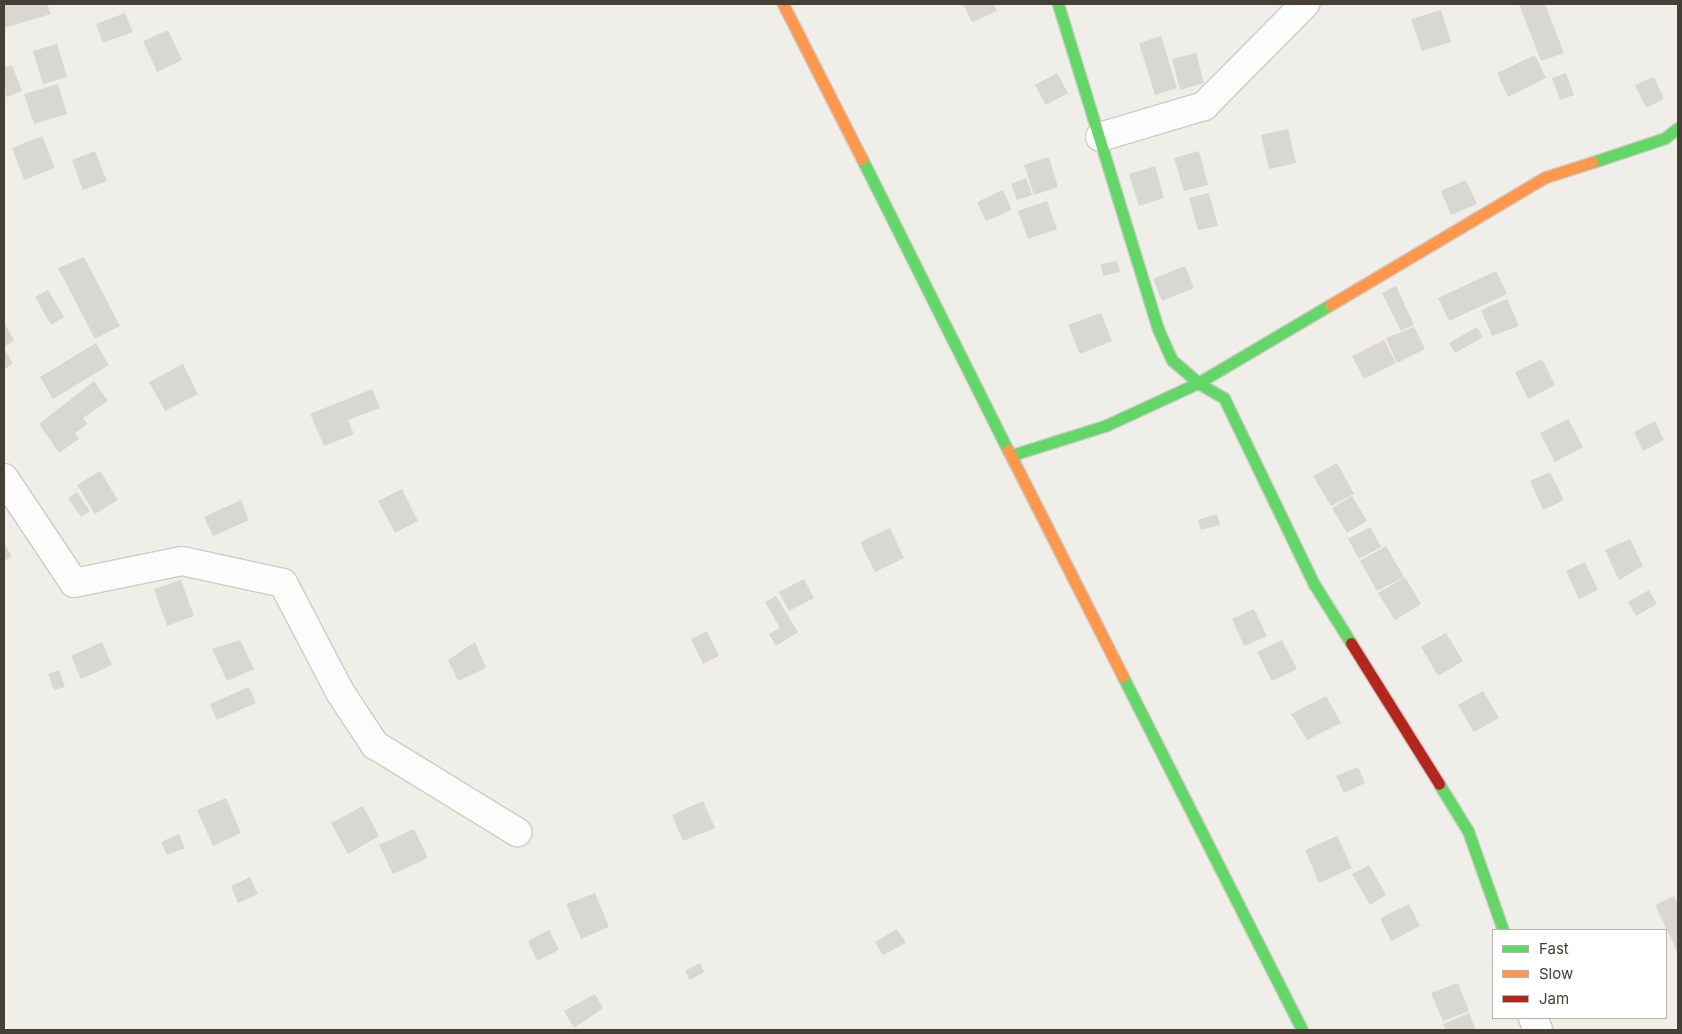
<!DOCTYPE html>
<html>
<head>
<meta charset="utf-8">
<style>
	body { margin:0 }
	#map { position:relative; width:1682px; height:1034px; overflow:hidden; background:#f0eee8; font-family:Inter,sans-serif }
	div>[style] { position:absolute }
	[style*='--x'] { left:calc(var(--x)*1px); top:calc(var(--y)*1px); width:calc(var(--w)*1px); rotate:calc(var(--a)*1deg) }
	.building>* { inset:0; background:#d9d7d1 }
	.roads { filter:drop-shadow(1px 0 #ceccc6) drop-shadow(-1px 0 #ceccc6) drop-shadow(0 1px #ceccc6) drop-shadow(0 -1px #ceccc6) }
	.street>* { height:28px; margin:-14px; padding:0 14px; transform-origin:14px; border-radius:14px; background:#fdfcfc }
	.fast>* { height:11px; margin:-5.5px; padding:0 5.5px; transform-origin:5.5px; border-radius:5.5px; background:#63d668 }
	.slow>* { height:11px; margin:-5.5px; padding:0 5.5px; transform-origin:5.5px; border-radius:5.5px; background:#ff974d }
	.jam>* { height:11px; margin:-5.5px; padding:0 5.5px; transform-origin:5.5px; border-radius:5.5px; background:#b3261e }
	span { translate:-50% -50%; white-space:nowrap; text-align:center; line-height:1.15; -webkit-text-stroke:5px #fff; paint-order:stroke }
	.frame { position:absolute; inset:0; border:5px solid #454035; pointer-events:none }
	.legend { position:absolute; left:1492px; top:929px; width:175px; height:90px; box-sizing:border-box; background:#fff; border:1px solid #b5b3ae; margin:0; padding:6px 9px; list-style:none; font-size:15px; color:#454035 }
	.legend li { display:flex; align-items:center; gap:10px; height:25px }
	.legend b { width:25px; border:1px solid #b5b3ae }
</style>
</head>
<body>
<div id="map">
	<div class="building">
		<div style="clip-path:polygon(4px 4px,47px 4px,51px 14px,4px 28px)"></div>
		<div style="clip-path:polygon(963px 4px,994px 4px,997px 11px,972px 22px)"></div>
		<div style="clip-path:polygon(1519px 4px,1545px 4px,1564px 53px,1541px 61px)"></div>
		<div style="clip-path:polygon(1441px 10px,1451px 42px,1422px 51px,1411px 19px)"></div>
		<div style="clip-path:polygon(125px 13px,133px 32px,103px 43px,96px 24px)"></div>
		<div style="clip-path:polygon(168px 30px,182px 60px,157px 72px,143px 41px)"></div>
		<div style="clip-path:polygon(1161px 36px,1177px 88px,1155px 95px,1139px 43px)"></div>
		<div style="clip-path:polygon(57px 44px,67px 77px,43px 84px,33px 51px)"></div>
		<div style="clip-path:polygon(1196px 53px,1204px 83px,1180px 90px,1172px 59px)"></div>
		<div style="clip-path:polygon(1535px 55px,1546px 78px,1508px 97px,1497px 73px)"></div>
		<div style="clip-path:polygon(12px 65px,22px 91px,6px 97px,4px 68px)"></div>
		<div style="clip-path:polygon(1057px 73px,1068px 93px,1046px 105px,1035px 85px)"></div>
		<div style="clip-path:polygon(1566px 73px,1574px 95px,1560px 100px,1552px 78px)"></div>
		<div style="clip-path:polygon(1654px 77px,1664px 99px,1646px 108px,1635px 85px)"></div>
		<div style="clip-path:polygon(58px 84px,67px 114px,34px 124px,24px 94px)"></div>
		<div style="clip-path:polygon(1288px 129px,1296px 163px,1269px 169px,1261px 135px)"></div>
		<div style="clip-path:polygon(42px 136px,55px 168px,24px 180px,12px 148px)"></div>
		<div style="clip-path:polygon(95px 151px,107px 181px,83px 190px,72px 160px)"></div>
		<div style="clip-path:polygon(1199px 151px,1208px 185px,1184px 191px,1174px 158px)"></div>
		<div style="clip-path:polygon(1049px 157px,1058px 187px,1034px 195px,1024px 165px)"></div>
		<div style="clip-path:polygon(1155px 166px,1164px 198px,1139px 206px,1129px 174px)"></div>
		<div style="clip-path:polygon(1026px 178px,1032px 195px,1017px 200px,1011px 184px)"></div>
		<div style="clip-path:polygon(1466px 180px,1477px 204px,1451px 215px,1441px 191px)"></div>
		<div style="clip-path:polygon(1003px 190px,1012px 210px,986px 221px,977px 202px)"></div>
		<div style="clip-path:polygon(1209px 193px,1218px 226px,1198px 230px,1189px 198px)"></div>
		<div style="clip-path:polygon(1047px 201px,1057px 229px,1028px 239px,1018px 211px)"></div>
		<div style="clip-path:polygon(84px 257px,120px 326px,95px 339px,58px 268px)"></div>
		<div style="clip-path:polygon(1117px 261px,1120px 272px,1103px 276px,1101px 264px)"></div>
		<div style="clip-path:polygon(1185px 266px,1194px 288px,1162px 301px,1153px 279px)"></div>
		<div style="clip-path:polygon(1496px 271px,1507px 294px,1449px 321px,1438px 298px)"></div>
		<div style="clip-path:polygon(1396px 286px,1414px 325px,1401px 331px,1382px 293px)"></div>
		<div style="clip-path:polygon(48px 290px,64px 317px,51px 325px,35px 297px)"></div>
		<div style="clip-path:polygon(1507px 299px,1519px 326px,1492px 336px,1481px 310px)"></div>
		<div style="clip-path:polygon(1101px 313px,1112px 341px,1080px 354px,1068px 325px)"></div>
		<div style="clip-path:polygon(4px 323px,14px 340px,4px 347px)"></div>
		<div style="clip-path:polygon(1414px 327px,1425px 349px,1397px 363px,1386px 338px)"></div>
		<div style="clip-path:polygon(1477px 327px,1483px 337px,1455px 353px,1449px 343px)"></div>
		<div style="clip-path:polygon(1384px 340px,1396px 363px,1364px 379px,1352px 356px)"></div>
		<div style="clip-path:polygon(96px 343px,109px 365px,53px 399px,40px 377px)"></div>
		<div style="clip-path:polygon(5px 350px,13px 364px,4px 369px,4px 351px)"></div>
		<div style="clip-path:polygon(1542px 359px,1555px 385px,1528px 399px,1515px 372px)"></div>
		<div style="clip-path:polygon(183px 364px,198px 394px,165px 411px,149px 382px)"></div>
		<div style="clip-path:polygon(94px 381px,108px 401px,83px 418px,87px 424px,75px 433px,79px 439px,59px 453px,39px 424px)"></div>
		<div style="clip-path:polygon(372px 389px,380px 408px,348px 420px,354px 434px,324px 446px,310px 414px)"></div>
		<div style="clip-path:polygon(1568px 419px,1583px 447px,1555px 462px,1540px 433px)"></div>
		<div style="clip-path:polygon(1655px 421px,1664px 440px,1643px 451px,1634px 432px)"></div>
		<div style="clip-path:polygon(1337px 463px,1354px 494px,1331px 506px,1313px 476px)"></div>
		<div style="clip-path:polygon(100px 471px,118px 500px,95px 514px,77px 485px)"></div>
		<div style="clip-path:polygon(1550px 472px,1564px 500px,1543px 510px,1530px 481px)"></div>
		<div style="clip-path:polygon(402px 489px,418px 521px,395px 533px,378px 501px)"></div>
		<div style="clip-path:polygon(77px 492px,90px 511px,81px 517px,68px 498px)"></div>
		<div style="clip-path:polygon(1352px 496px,1367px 521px,1347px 533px,1332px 508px)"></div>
		<div style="clip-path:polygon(241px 500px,249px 520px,213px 536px,204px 517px)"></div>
		<div style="clip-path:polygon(1217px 514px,1220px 525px,1201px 530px,1198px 520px)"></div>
		<div style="clip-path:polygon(1370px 527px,1381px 547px,1359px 559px,1348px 539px)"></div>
		<div style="clip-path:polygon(890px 528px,904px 558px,875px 572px,860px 542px)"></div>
		<div style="clip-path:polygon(1630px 539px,1643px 566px,1619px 580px,1605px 550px)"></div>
		<div style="clip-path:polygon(4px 544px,12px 556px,4px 561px)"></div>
		<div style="clip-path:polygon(1386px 546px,1404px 577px,1377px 591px,1360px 561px)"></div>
		<div style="clip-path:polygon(1585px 562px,1598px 590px,1579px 599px,1566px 571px)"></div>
		<div style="clip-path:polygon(1405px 577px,1421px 604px,1395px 620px,1378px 593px)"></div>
		<div style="clip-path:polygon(804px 579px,814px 598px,789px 611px,779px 592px)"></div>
		<div style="clip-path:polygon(181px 580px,194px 616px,167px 626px,154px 589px)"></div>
		<div style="clip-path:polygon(1649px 590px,1657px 604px,1636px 616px,1628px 602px)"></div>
		<div style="clip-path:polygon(776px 596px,798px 632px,776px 646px,769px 634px,780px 628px,765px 602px)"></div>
		<div style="clip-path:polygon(1254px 609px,1267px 636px,1244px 646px,1232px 619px)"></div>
		<div style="clip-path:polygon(707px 631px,719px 656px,703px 664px,691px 639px)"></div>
		<div style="clip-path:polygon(1446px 633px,1463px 661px,1438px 676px,1421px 647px)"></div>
		<div style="clip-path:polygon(240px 640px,254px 669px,227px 681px,212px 649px)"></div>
		<div style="clip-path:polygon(1282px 640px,1297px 669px,1272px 681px,1257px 652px)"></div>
		<div style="clip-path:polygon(102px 642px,112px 665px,81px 679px,71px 656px)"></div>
		<div style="clip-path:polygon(475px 642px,486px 668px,458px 681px,448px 660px)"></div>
		<div style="clip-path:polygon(59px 670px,65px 687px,54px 690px,48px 674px)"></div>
		<div style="clip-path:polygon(249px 687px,256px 703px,217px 720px,210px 704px)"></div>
		<div style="clip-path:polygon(1483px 691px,1499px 718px,1474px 732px,1458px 705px)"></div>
		<div style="clip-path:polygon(1326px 696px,1341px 723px,1307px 740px,1291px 714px)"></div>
		<div style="clip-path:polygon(1358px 767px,1365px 783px,1344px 793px,1336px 776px)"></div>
		<div style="clip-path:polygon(226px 798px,241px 833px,213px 846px,197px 810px)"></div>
		<div style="clip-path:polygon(703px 801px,715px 828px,683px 841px,672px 815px)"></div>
		<div style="clip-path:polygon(363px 806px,379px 836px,348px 854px,331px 823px)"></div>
		<div style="clip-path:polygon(414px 829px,428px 858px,393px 874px,379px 845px)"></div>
		<div style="clip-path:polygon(179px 834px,185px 848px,167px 855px,161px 842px)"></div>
		<div style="clip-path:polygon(1337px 836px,1352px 868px,1319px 883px,1305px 850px)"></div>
		<div style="clip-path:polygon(1369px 865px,1386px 895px,1370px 905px,1352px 874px)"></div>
		<div style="clip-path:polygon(250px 877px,258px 894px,238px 903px,231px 886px)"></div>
		<div style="clip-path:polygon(595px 893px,609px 927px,581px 939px,566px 904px)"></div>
		<div style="clip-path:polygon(1674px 896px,1678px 904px,1678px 953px,1655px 905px)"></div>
		<div style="clip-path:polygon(1409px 904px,1420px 926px,1391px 941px,1380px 918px)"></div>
		<div style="clip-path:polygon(897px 929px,906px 943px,883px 955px,875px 942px)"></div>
		<div style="clip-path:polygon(549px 930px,559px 950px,537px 961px,528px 941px)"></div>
		<div style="clip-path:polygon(700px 963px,704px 972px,690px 980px,685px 971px)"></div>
		<div style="clip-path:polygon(1458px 983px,1469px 1011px,1443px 1021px,1431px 993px)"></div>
		<div style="clip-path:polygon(595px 994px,603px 1008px,574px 1028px,564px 1011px)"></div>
		<div style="clip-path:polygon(1469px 1013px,1476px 1030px,1446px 1030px,1443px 1024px)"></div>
	</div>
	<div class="roads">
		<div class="street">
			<div style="--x:1100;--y:137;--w:109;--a:-16.6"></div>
			<div style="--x:1204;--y:106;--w:144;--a:-45.3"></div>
			<div style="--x:4;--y:478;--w:126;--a:56.3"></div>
			<div style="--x:74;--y:583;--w:110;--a:-11.5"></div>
			<div style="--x:182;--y:561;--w:103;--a:12.3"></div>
			<div style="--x:283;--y:583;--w:123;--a:62.4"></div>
			<div style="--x:340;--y:692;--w:64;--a:56.6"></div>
			<div style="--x:375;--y:745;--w:167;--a:31.5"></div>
			<div style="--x:1533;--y:1018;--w:13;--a:67"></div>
		</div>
		<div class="fast">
			<div style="--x:1058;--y:4;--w:340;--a:72.9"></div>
			<div style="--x:1158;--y:329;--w:34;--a:66"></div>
			<div style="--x:1172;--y:360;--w:35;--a:41"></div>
			<div style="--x:1198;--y:383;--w:153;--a:-30.6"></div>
			<div style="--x:862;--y:159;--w:326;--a:63.4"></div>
			<div style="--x:1593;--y:162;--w:76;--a:-18.4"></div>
			<div style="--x:1665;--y:138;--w:16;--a:-38"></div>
			<div style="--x:1012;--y:455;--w:100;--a:-17.5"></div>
			<div style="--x:1107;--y:425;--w:100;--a:-24.8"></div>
			<div style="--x:1198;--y:383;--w:30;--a:30"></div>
			<div style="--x:1224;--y:398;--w:207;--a:64.2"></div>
			<div style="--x:1314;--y:584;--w:70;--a:57.9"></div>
			<div style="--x:1123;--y:677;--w:396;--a:63.1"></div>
			<div style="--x:1439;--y:784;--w:55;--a:58.3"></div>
			<div style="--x:1468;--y:831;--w:105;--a:70.5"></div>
		</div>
		<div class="slow">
			<div style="--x:783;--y:4;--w:174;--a:63"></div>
			<div style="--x:1330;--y:305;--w:251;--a:-30.7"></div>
			<div style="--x:1546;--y:177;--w:49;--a:-17.7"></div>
			<div style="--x:1008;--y:450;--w:254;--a:63.1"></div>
		</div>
		<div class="jam">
			<div style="--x:1351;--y:643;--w:166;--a:58"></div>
		</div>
	</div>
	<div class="frame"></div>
	<ul class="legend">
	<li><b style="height:6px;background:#63d668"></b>Fast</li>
	<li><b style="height:6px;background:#ff974d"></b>Slow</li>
	<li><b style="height:6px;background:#b3261e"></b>Jam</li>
	</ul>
</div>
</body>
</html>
